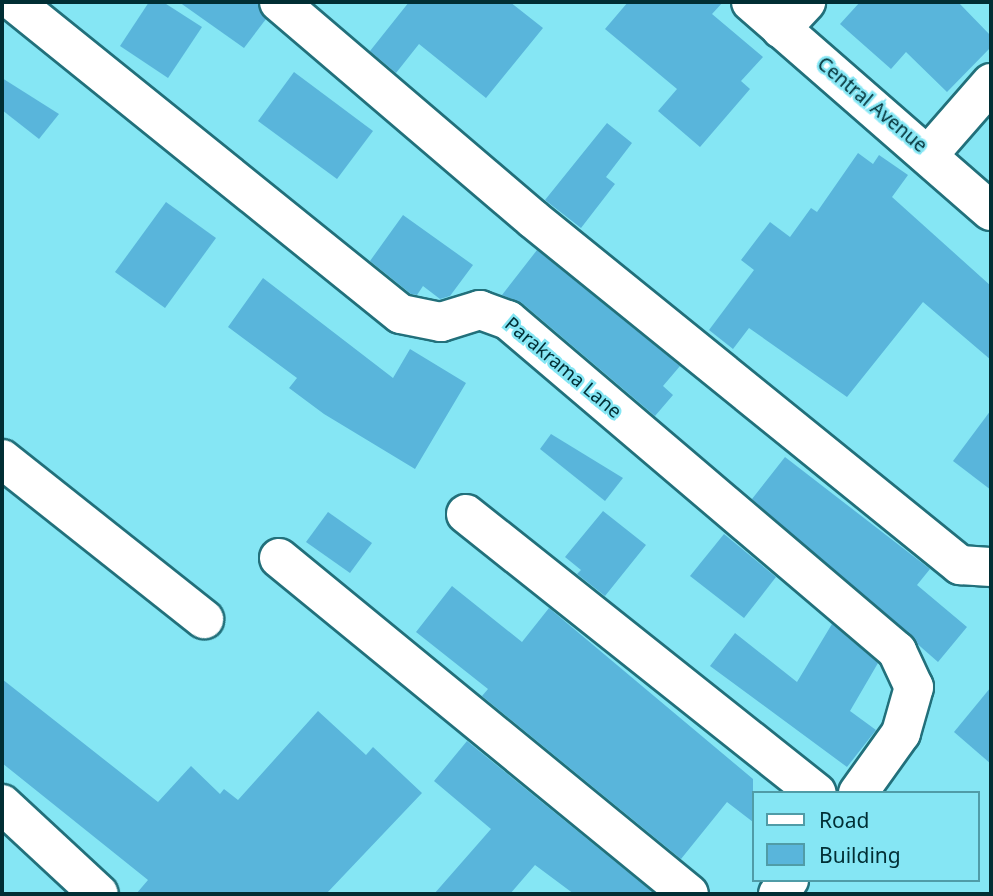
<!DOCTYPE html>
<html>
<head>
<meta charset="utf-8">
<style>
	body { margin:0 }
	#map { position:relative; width:993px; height:896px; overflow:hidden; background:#85e6f4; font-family:"Noto Sans",sans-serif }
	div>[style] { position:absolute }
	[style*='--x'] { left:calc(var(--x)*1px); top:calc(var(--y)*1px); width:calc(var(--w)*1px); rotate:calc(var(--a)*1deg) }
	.building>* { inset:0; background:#59b5db }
	.roads { filter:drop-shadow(2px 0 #22707b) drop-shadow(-2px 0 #22707b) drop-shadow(0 2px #22707b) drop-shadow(0 -2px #22707b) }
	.minor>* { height:38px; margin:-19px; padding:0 19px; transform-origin:19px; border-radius:19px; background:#fff }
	span { translate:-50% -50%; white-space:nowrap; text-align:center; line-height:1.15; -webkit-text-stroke:5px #85e6f4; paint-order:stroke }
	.street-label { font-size:19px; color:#012e34 }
	.frame { position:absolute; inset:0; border:4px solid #012e34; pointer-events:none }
	.legend { position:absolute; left:752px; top:791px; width:228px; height:91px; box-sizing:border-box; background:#85e6f4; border:2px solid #509ca7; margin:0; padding:9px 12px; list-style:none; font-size:21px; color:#012e34 }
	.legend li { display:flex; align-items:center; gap:14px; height:35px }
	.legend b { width:35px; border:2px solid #509ca7 }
</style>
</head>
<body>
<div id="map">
	<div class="building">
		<div style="clip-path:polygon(149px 2px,163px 2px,202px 27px,168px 78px,120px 46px)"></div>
		<div style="clip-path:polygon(179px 2px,258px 2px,266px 19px,244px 48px)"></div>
		<div style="clip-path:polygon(409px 2px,510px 2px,543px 28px,486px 98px,419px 44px,396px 73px,370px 51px)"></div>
		<div style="clip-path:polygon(628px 2px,723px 2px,712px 14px,763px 57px,741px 81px,750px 89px,700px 147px,658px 111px,677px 89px,605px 29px)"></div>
		<div style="clip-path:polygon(860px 2px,958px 2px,991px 36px,991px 47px,947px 92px,906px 52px,891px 69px,840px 24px)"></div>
		<div style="clip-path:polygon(294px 72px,373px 131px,337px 179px,258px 121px)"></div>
		<div style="clip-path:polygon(2px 78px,59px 114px,39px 139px,2px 110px)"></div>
		<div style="clip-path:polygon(607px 123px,632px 143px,606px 177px,615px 184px,581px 228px,545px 200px)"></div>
		<div style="clip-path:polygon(858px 153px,873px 164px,879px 155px,908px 175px,892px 197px,991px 286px,991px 360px,923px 302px,847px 397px,749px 328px,733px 349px,709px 330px,754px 270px,741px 260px,770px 222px,790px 237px,811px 208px,817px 212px)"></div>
		<div style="clip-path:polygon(166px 202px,216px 238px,165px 308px,115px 272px)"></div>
		<div style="clip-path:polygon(403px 215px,473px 265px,450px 296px,440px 299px,423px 286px,417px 295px,411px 294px,370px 261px)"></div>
		<div style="clip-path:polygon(537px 250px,680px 366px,663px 386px,673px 395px,655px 416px,522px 303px,502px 295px)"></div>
		<div style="clip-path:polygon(263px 278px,393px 378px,410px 349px,466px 383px,415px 469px,324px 414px,289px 388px,297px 378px,228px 327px)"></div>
		<div style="clip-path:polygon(991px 410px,991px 490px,953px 461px)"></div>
		<div style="clip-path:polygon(551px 434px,623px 478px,605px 501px,540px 449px)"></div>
		<div style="clip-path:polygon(785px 457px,930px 569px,917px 585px,967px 627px,938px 662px,752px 499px)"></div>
		<div style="clip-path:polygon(603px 511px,646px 545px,605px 596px,577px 574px,581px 570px,565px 557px)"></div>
		<div style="clip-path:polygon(328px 512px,372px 543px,350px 573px,306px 542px)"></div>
		<div style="clip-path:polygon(724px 534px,776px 577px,744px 618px,690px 576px)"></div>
		<div style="clip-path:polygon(452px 586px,522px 642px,549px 608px,753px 779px,753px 822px,727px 802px,681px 859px,482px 696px,488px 689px,416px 632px)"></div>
		<div style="clip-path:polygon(832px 624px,878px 663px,850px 711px,876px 730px,847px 767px,710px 666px,735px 633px,797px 682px)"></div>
		<div style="clip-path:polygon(2px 679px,158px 802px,191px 766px,220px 794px,224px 789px,238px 800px,318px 711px,366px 755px,373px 747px,422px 793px,326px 894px,136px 894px,148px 880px,2px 763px)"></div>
		<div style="clip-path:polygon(991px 687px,991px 764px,954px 732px)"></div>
		<div style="clip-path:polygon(467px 741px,651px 891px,648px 894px,574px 894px,535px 865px,510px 894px,434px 894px,491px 829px,434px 781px)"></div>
	</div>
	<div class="roads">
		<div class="minor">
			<div style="--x:14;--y:2;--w:497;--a:38.9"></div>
			<div style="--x:401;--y:314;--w:41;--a:11.3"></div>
			<div style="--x:441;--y:322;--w:41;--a:-17.1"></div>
			<div style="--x:480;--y:310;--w:30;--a:20"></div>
			<div style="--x:508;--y:320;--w:511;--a:40.39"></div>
			<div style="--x:897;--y:651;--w:40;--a:65"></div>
			<div style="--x:914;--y:687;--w:48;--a:105.8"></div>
			<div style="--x:901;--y:733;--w:74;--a:125.6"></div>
			<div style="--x:279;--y:2;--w:334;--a:40.5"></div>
			<div style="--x:533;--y:219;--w:550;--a:39.02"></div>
			<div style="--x:960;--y:565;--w:31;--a:4"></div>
			<div style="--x:751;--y:2;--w:318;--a:41.1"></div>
			<div style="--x:781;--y:29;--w:37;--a:-47"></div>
			<div style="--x:930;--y:153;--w:93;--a:-48.9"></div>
			<div style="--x:2;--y:459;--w:258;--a:38.4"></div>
			<div style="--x:466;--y:514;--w:448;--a:38.5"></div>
			<div style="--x:279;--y:558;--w:530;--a:39.34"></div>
			<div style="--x:2;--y:804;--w:132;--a:42.9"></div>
			<div style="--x:778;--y:894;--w:18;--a:-52"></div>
		</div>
	</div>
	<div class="street-label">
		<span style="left:872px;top:105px;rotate:40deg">Central Avenue</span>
		<span style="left:563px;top:368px;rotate:40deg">Parakrama Lane</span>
	</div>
	<div class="frame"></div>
	<ul class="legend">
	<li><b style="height:9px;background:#fff"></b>Road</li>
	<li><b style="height:19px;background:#59b5db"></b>Building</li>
	</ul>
</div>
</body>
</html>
